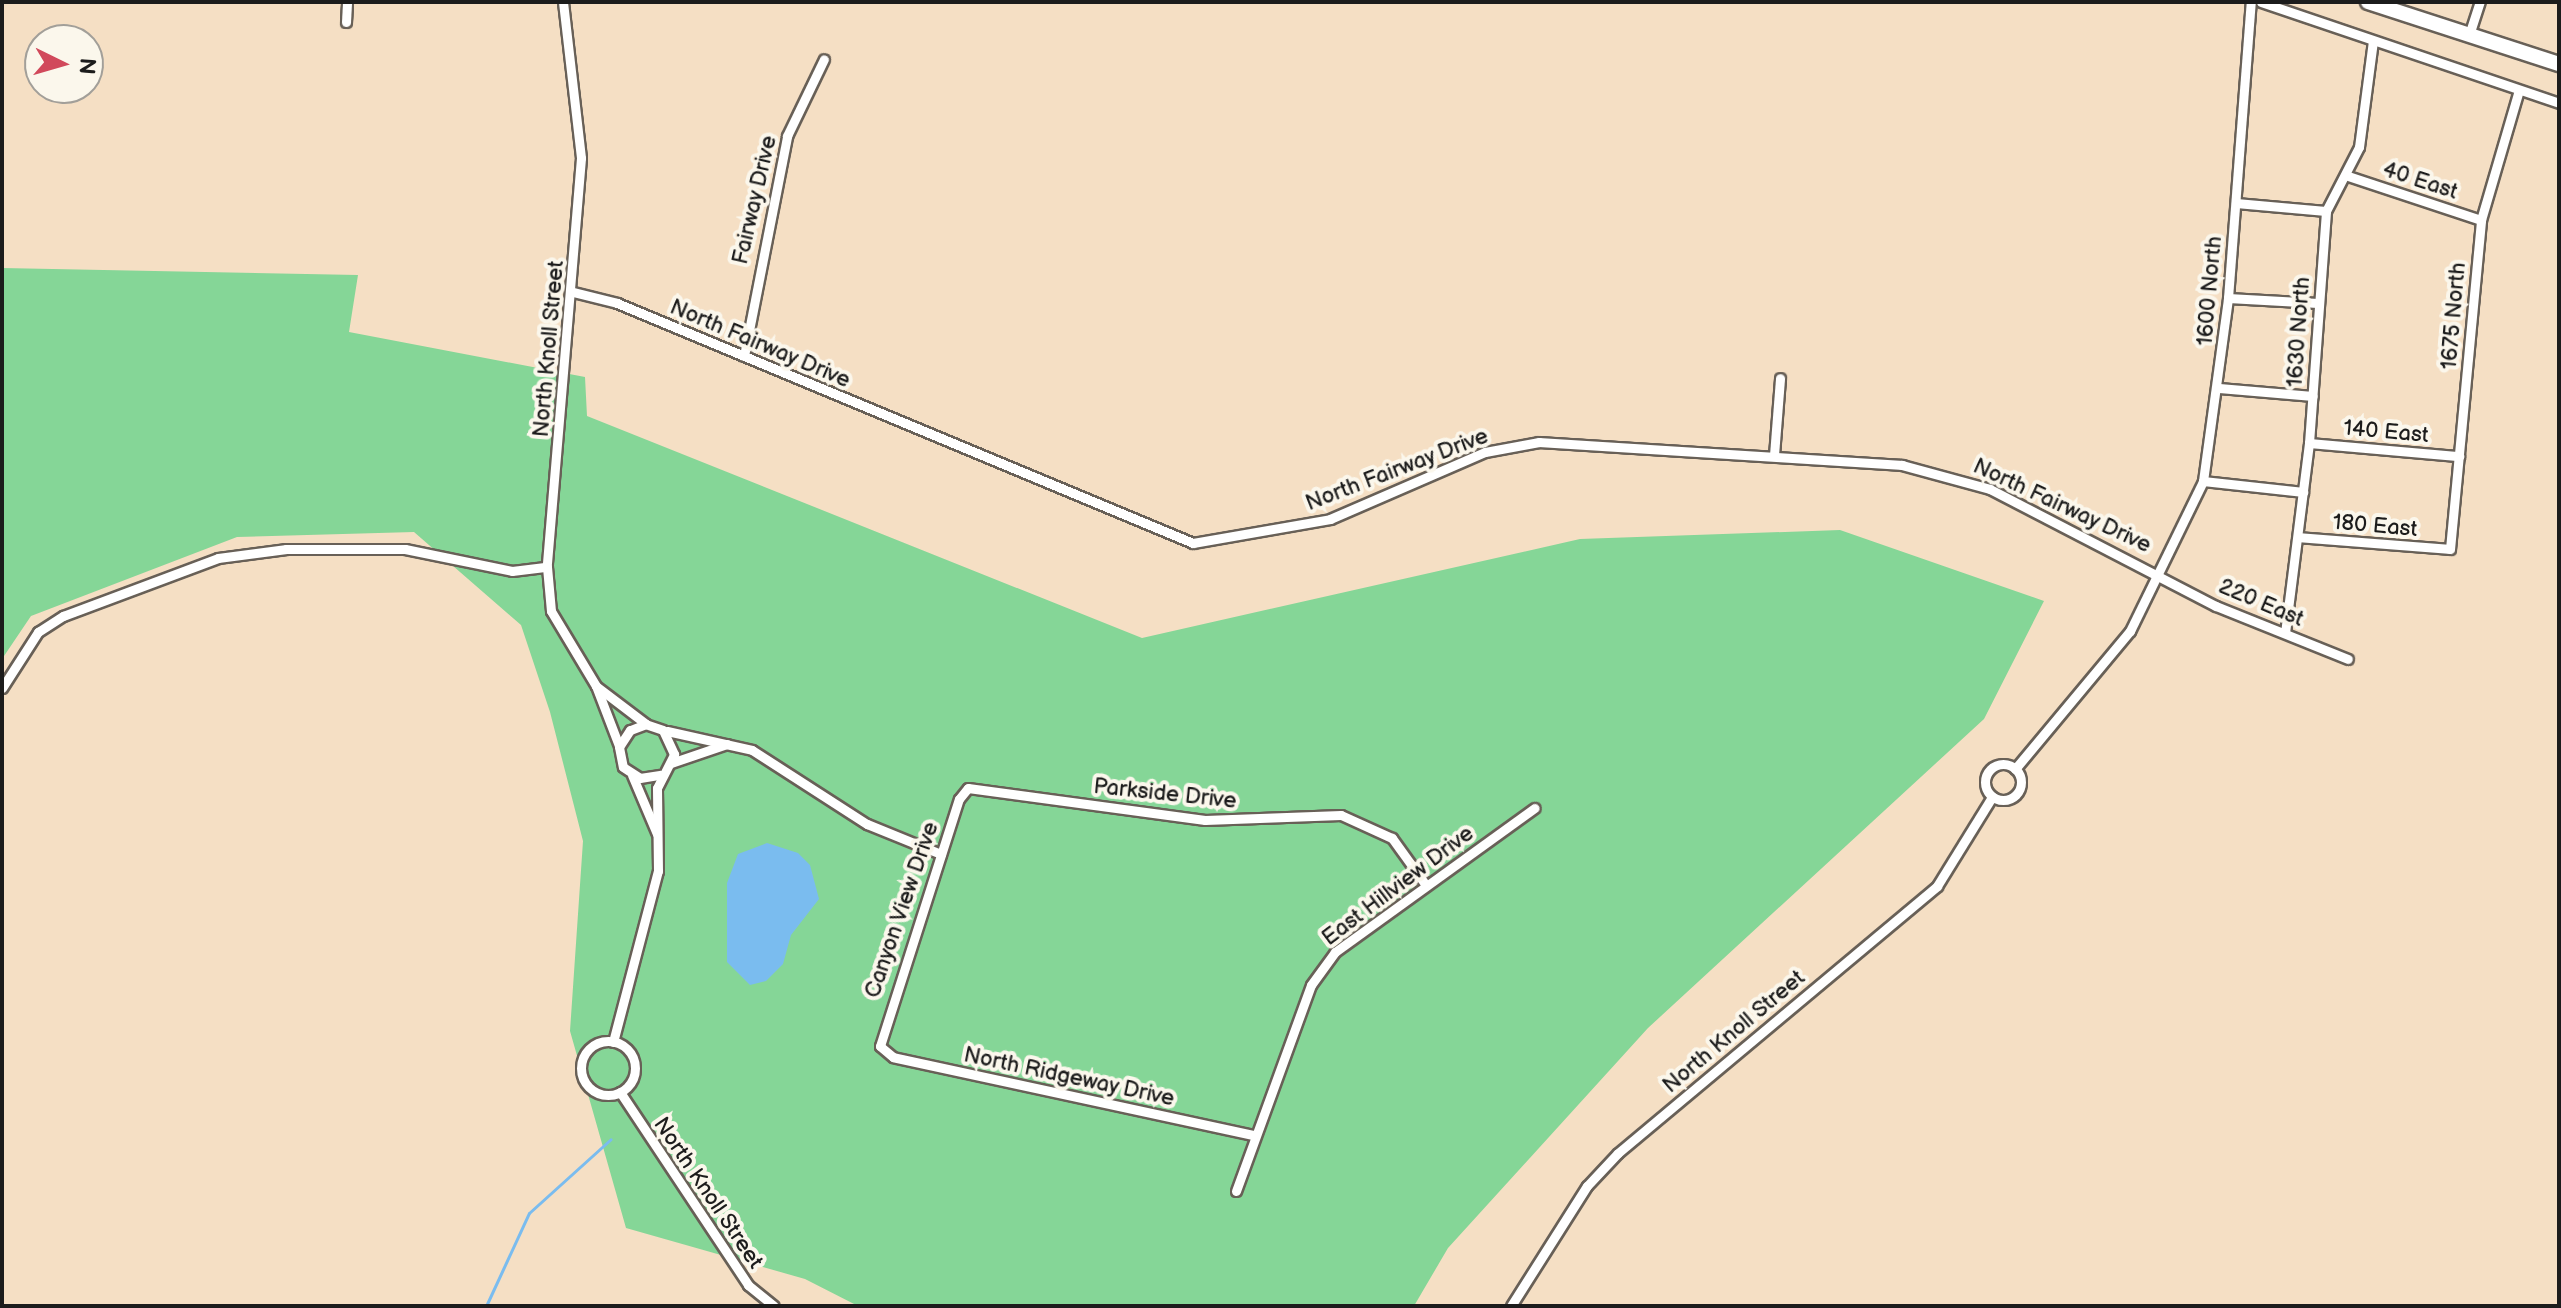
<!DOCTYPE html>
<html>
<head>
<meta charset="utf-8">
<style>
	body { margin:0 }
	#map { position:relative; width:2561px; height:1308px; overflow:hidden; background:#f5dfc4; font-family:"Balsamiq Sans",sans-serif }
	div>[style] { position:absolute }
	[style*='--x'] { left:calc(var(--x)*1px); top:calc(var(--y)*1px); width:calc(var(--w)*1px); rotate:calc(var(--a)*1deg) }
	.green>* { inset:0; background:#85d697 }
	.water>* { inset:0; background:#7abcef }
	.stream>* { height:3px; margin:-1.5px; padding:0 1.5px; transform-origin:1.5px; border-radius:1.5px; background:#7abcef }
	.roads { filter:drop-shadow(2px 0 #686057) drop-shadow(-2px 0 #686057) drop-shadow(0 2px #686057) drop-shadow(0 -2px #686057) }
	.minor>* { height:9px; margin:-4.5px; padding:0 4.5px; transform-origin:4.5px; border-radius:4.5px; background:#fff }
	.minor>.ring { margin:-4.5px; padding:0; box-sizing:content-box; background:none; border:9px solid #fff; border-radius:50% }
	.primary>* { height:14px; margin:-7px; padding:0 7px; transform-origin:7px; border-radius:7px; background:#fff }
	span { translate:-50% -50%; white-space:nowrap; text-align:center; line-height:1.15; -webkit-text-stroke:8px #fbf7ec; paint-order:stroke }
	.street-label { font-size:22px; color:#1c1c1c }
	.frame { position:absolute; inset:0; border:4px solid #1c1c1c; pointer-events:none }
	.north { position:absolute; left:24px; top:24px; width:80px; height:80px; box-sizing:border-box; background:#fbf7ec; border:2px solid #a29f99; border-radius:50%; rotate:95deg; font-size:22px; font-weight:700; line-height:32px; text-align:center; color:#1c1c1c }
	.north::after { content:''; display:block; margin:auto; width:28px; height:36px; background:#d1495b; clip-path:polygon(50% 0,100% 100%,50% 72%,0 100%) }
</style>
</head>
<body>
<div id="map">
	<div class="green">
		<div style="clip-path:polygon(2px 268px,358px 275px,349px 332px,585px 377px,587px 416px,1142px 638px,1580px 539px,1840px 530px,2044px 601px,1984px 719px,1648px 1028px,1448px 1248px,1414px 1306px,858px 1306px,805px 1279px,626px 1228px,570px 1031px,583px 841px,550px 712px,521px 625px,414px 532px,237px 537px,31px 616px,2px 659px)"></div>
	</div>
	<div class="water">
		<div style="clip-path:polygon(767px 843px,798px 853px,810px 865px,819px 899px,791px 935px,783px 964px,766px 981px,750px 985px,727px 962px,727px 883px,738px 854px)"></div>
	</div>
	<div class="stream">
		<div style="--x:486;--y:1306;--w:102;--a:-65.2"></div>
		<div style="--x:529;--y:1213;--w:110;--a:-42.1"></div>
	</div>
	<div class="roads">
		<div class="minor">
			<div style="--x:563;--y:2;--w:157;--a:83.4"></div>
			<div style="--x:581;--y:158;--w:410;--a:94.8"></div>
			<div style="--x:547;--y:567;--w:44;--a:84.8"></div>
			<div style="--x:551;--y:611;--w:87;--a:59"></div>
			<div style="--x:596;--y:686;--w:63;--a:37.2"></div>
			<div style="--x:2261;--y:2;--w:315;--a:18.7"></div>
			<div style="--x:346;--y:22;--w:20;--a:-87"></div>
			<div style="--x:2469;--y:35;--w:35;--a:-72"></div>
			<div style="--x:2348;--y:176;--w:140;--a:18.3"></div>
			<div style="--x:2236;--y:203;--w:90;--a:5.1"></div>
			<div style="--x:573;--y:292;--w:45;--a:14"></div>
			<div style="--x:617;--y:303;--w:624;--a:22.62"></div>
			<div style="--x:1193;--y:543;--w:139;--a:-9.9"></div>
			<div style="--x:1330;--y:519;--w:169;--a:-23.4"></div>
			<div style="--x:1485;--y:452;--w:55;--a:-10.5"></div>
			<div style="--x:1539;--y:442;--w:364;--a:3.6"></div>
			<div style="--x:1902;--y:465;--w:91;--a:15.3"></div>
			<div style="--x:1990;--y:489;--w:254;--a:27.4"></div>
			<div style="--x:2216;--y:606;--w:142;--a:21.9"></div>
			<div style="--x:2228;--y:298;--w:90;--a:3.2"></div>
			<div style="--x:744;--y:356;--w:224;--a:-78.9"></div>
			<div style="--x:787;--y:136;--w:85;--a:-64.3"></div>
			<div style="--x:2219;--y:388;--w:94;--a:4.9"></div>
			<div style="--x:2309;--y:443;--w:151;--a:5"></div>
			<div style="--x:1774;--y:455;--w:77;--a:-85.5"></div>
			<div style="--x:2203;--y:481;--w:101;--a:6.3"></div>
			<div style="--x:2298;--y:537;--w:152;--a:4.5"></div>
			<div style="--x:2450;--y:549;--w:330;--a:-84.6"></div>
			<div style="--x:2481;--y:220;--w:135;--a:-73.7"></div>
			<div style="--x:2285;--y:633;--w:192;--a:-82.8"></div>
			<div style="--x:2309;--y:443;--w:233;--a:-85.8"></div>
			<div style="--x:2326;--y:211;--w:72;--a:-62.7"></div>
			<div style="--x:2359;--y:147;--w:107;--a:-82.5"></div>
			<div style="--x:596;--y:686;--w:64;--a:69"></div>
			<div style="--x:2;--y:688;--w:67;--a:-57.3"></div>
			<div style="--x:38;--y:632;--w:30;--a:-33"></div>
			<div style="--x:63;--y:616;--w:165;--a:-20.5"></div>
			<div style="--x:218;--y:558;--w:69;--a:-7.5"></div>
			<div style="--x:286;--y:549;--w:119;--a:0"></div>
			<div style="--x:405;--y:549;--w:109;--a:11.6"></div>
			<div style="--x:512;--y:571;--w:35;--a:-7"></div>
			<div style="--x:667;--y:731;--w:87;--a:12.6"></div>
			<div style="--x:752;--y:750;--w:137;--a:32.8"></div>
			<div style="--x:867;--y:824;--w:80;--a:22.1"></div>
			<div style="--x:671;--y:763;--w:59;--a:-18.7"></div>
			<div class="ring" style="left:1985px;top:764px;width:27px;height:27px"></div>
			<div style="--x:2015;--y:769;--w:180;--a:-50.2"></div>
			<div style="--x:2130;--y:631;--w:167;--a:-64"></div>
			<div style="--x:2203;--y:481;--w:185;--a:-82.2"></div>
			<div style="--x:2228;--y:298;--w:297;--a:-85.6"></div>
			<div style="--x:632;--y:775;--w:64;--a:67"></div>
			<div class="ring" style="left:581px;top:1041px;width:45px;height:45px"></div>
			<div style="--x:613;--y:1042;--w:177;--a:-75.3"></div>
			<div style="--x:658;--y:871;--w:83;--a:-90.7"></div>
			<div style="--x:657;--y:788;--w:38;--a:-63"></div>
			<div style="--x:674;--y:754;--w:26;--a:-115"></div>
			<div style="--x:663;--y:730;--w:18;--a:-161"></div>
			<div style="--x:646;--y:724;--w:17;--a:159"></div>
			<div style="--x:630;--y:730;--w:20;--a:123"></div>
			<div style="--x:619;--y:747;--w:20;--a:79"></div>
			<div style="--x:623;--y:767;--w:20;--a:33"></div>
			<div style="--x:640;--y:778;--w:20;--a:-9"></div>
			<div style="--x:620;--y:1092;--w:232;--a:56.4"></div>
			<div style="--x:748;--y:1285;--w:33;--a:39"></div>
			<div style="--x:1253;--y:1135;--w:368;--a:-167.8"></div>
			<div style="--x:893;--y:1057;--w:17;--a:-140"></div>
			<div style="--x:880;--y:1046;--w:259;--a:-72.3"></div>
			<div style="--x:959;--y:799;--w:14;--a:-51"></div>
			<div style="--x:968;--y:788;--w:239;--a:7.7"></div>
			<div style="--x:1205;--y:820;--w:136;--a:-2.1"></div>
			<div style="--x:1341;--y:815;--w:56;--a:24.3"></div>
			<div style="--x:1392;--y:838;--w:57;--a:54.3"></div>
			<div style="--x:1236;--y:1191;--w:219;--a:-70"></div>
			<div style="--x:1311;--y:985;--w:41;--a:-54"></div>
			<div style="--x:1335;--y:952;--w:246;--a:-35.8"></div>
			<div style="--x:1511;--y:1306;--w:142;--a:-57.7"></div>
			<div style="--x:1587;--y:1186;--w:45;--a:-46.8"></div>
			<div style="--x:1618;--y:1153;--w:416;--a:-39.9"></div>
			<div style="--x:1937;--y:886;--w:105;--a:-58.3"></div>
		</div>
		<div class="primary">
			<div style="--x:2368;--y:2;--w:201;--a:18"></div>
		</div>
	</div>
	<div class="street-label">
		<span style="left:2420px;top:181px;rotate:18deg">40 East</span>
		<span style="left:755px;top:200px;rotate:-77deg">Fairway Drive</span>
		<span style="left:2210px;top:291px;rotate:-85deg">1600 North</span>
		<span style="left:2454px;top:316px;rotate:-85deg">1675 North</span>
		<span style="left:2299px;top:332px;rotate:-86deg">1630 North</span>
		<span style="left:760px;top:344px;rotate:23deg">North Fairway Drive</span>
		<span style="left:549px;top:349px;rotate:-85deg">North Knoll Street</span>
		<span style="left:2386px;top:432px;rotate:5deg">140 East</span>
		<span style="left:1397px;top:470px;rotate:-21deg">North Fairway Drive</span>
		<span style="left:2062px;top:506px;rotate:25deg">North Fairway Drive</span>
		<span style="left:2375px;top:526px;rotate:5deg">180 East</span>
		<span style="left:2261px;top:603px;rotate:23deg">220 East</span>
		<span style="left:1165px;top:794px;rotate:6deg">Parkside Drive</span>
		<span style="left:1398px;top:886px;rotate:-37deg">East Hillview Drive</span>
		<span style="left:902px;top:910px;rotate:-71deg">Canyon View Drive</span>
		<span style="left:1734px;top:1032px;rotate:-40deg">North Knoll Street</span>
		<span style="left:1069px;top:1077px;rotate:12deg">North Ridgeway Drive</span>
		<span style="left:708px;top:1193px;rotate:56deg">North Knoll Street</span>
	</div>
	<div class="frame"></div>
	<div class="north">N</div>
</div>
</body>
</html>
